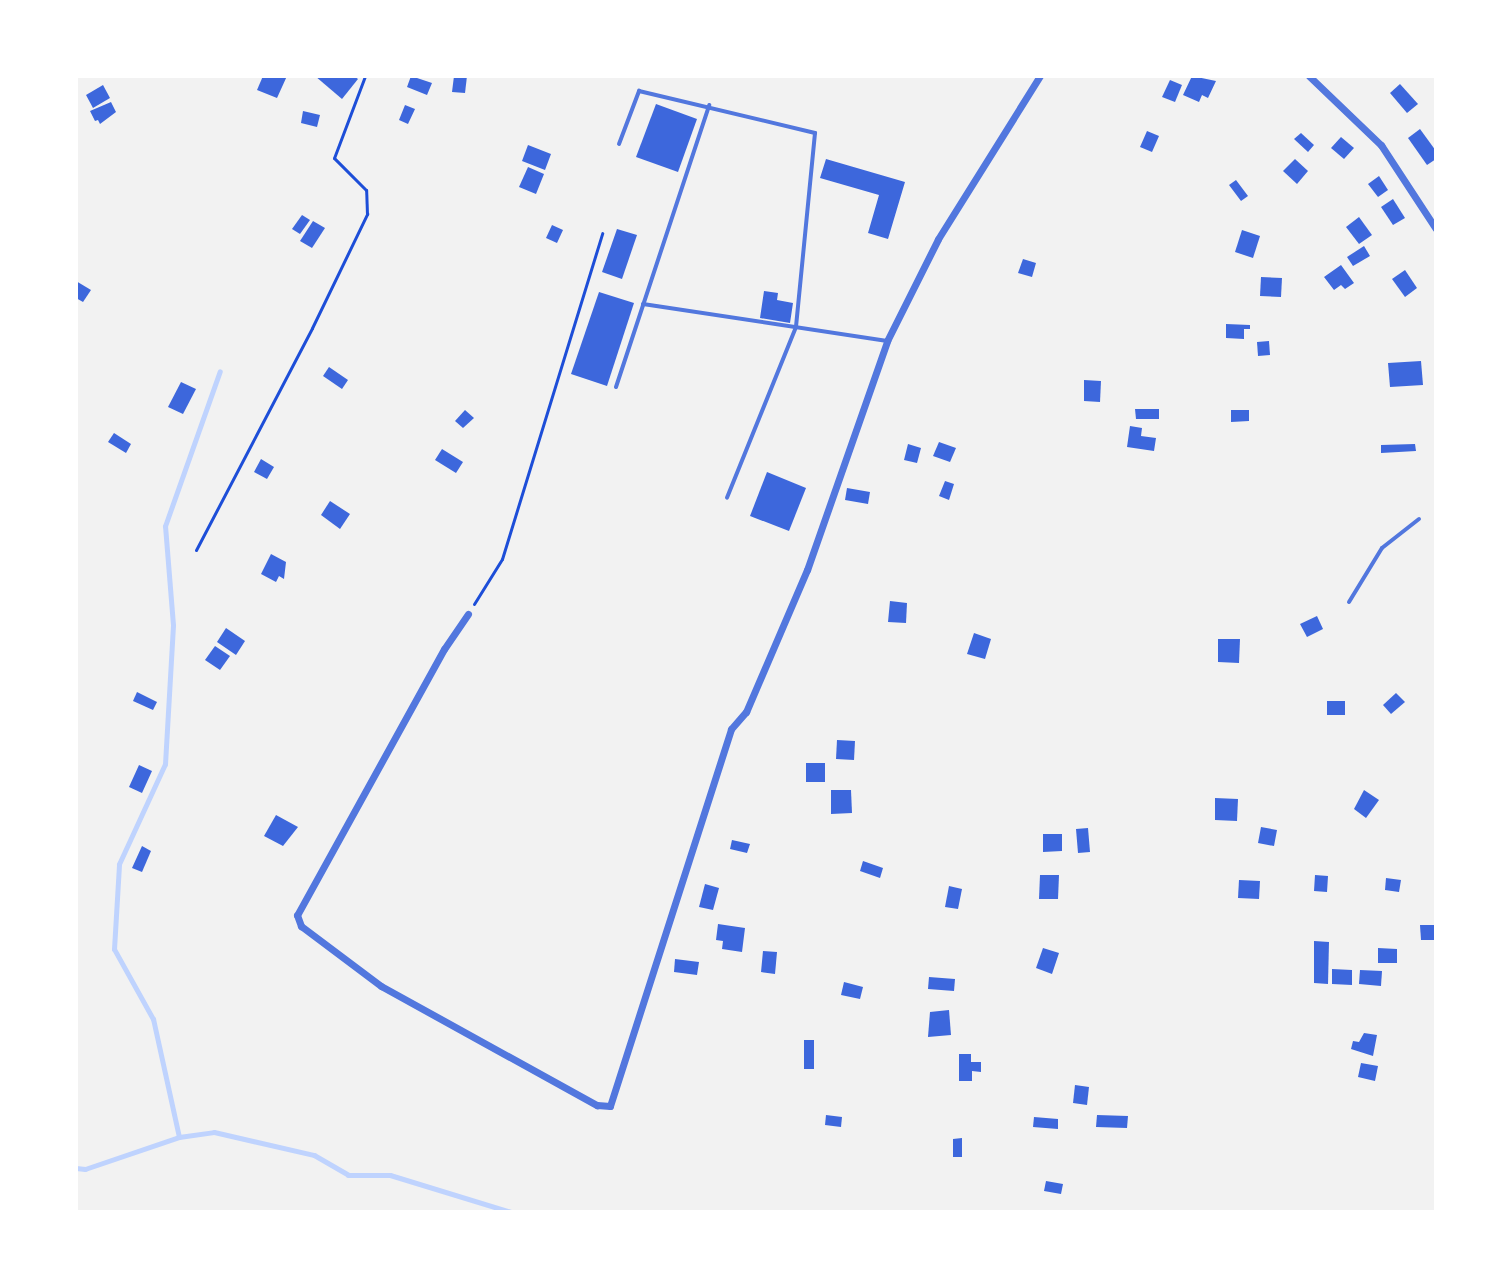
<!DOCTYPE html>
<html>
<head>
<meta charset="utf-8">
<style>
	body { margin:0 }
	#map { position:relative; width:1512px; height:1288px; overflow:hidden; background:#f2f2f2; font-family:Roboto,sans-serif }
	div>[style] { position:absolute }
	[style*='--x'] { left:calc(var(--x)*1px); top:calc(var(--y)*1px); width:calc(var(--w)*1px); rotate:calc(var(--a)*1deg) }
	.stream>* { height:5px; margin:-2.5px; padding:0 2.5px; transform-origin:2.5px; border-radius:2.5px; background:#bfd3fe }
	.building>* { inset:0; background:#3d67dc }
	.path>* { height:3px; margin:-1.5px; padding:0 1.5px; transform-origin:1.5px; border-radius:1.5px; background:#1d4ed8 }
	.service>* { height:4px; margin:-2px; padding:0 2px; transform-origin:2px; border-radius:2px; background:#5277de }
	.minor>* { height:7px; margin:-3.5px; padding:0 3.5px; transform-origin:3.5px; border-radius:3.5px; background:#5277de }
	span { translate:-50% -50%; white-space:nowrap; text-align:center; line-height:1.15; -webkit-text-stroke:6px #fff; paint-order:stroke }
	.frame { position:absolute; inset:0; border:78px solid #fff; pointer-events:none }
</style>
</head>
<body>
<div id="map">
	<div class="stream">
		<div style="--x:179;--y:1137;--w:121;--a:-102.4"></div>
		<div style="--x:153;--y:1019;--w:80;--a:-119.1"></div>
		<div style="--x:114;--y:949;--w:85;--a:-86.6"></div>
		<div style="--x:119;--y:864;--w:110;--a:-65.3"></div>
		<div style="--x:165;--y:764;--w:139;--a:-86.7"></div>
		<div style="--x:173;--y:625;--w:99;--a:-94.6"></div>
		<div style="--x:165;--y:526;--w:164;--a:-70.5"></div>
		<div style="--x:76;--y:1168;--w:9;--a:6"></div>
		<div style="--x:85;--y:1169;--w:99;--a:-18.8"></div>
		<div style="--x:179;--y:1137;--w:35;--a:-8"></div>
		<div style="--x:214;--y:1132;--w:103;--a:13"></div>
		<div style="--x:314;--y:1155;--w:39;--a:30"></div>
		<div style="--x:348;--y:1175;--w:42;--a:0"></div>
		<div style="--x:390;--y:1175;--w:127;--a:17"></div>
	</div>
	<div class="building">
		<div style="clip-path:polygon(263px 76px,287px 76px,277px 98px,257px 90px)"></div>
		<div style="clip-path:polygon(315px 76px,354px 76px,358px 79px,342px 99px)"></div>
		<div style="clip-path:polygon(411px 76px,432px 83px,427px 95px,407px 87px)"></div>
		<div style="clip-path:polygon(454px 76px,467px 76px,465px 93px,452px 92px)"></div>
		<div style="clip-path:polygon(1192px 76px,1216px 81px,1208px 98px,1202px 95px,1199px 102px,1183px 95px)"></div>
		<div style="clip-path:polygon(1170px 80px,1182px 85px,1175px 102px,1162px 97px)"></div>
		<div style="clip-path:polygon(1400px 84px,1418px 104px,1407px 113px,1390px 93px)"></div>
		<div style="clip-path:polygon(103px 85px,110px 98px,93px 108px,86px 95px)"></div>
		<div style="clip-path:polygon(111px 102px,116px 112px,100px 124px,98px 120px,95px 121px,90px 111px)"></div>
		<div style="clip-path:polygon(656px 104px,697px 119px,678px 172px,636px 157px)"></div>
		<div style="clip-path:polygon(405px 105px,415px 109px,408px 124px,399px 120px)"></div>
		<div style="clip-path:polygon(303px 111px,320px 115px,317px 127px,301px 123px)"></div>
		<div style="clip-path:polygon(1420px 129px,1436px 151px,1436px 159px,1427px 165px,1408px 138px)"></div>
		<div style="clip-path:polygon(1147px 131px,1159px 136px,1152px 152px,1140px 147px)"></div>
		<div style="clip-path:polygon(1301px 133px,1314px 145px,1308px 152px,1294px 139px)"></div>
		<div style="clip-path:polygon(1341px 137px,1354px 148px,1344px 159px,1331px 148px)"></div>
		<div style="clip-path:polygon(528px 145px,551px 154px,545px 170px,522px 161px)"></div>
		<div style="clip-path:polygon(826px 159px,905px 182px,888px 239px,868px 233px,879px 195px,820px 178px)"></div>
		<div style="clip-path:polygon(1295px 159px,1308px 171px,1297px 184px,1283px 171px)"></div>
		<div style="clip-path:polygon(528px 167px,544px 174px,536px 194px,519px 187px)"></div>
		<div style="clip-path:polygon(1379px 176px,1388px 190px,1378px 197px,1368px 184px)"></div>
		<div style="clip-path:polygon(1236px 180px,1248px 196px,1241px 201px,1229px 185px)"></div>
		<div style="clip-path:polygon(1393px 199px,1405px 218px,1393px 225px,1381px 207px)"></div>
		<div style="clip-path:polygon(302px 215px,310px 220px,300px 234px,292px 229px)"></div>
		<div style="clip-path:polygon(1359px 217px,1372px 235px,1359px 244px,1346px 227px)"></div>
		<div style="clip-path:polygon(313px 221px,325px 228px,312px 248px,300px 241px)"></div>
		<div style="clip-path:polygon(552px 225px,563px 230px,557px 243px,546px 238px)"></div>
		<div style="clip-path:polygon(617px 229px,637px 235px,622px 279px,602px 272px)"></div>
		<div style="clip-path:polygon(1242px 230px,1260px 236px,1253px 258px,1235px 252px)"></div>
		<div style="clip-path:polygon(1364px 246px,1370px 256px,1353px 266px,1347px 257px)"></div>
		<div style="clip-path:polygon(1023px 259px,1036px 263px,1032px 277px,1018px 273px)"></div>
		<div style="clip-path:polygon(1341px 265px,1354px 283px,1345px 289px,1341px 285px,1334px 290px,1324px 277px)"></div>
		<div style="clip-path:polygon(1405px 270px,1417px 288px,1405px 297px,1392px 279px)"></div>
		<div style="clip-path:polygon(1261px 277px,1282px 278px,1281px 297px,1260px 296px)"></div>
		<div style="clip-path:polygon(76px 281px,91px 290px,83px 302px,76px 298px)"></div>
		<div style="clip-path:polygon(764px 291px,778px 293px,777px 300px,793px 303px,790px 323px,760px 318px)"></div>
		<div style="clip-path:polygon(599px 292px,634px 303px,607px 386px,571px 374px)"></div>
		<div style="clip-path:polygon(1226px 324px,1250px 325px,1250px 329px,1244px 329px,1244px 339px,1226px 338px)"></div>
		<div style="clip-path:polygon(1269px 341px,1270px 355px,1258px 356px,1257px 342px)"></div>
		<div style="clip-path:polygon(1421px 361px,1423px 385px,1390px 387px,1388px 363px)"></div>
		<div style="clip-path:polygon(329px 367px,348px 380px,342px 389px,323px 376px)"></div>
		<div style="clip-path:polygon(1084px 380px,1101px 381px,1100px 402px,1084px 401px)"></div>
		<div style="clip-path:polygon(181px 382px,196px 389px,183px 414px,168px 407px)"></div>
		<div style="clip-path:polygon(1135px 409px,1159px 409px,1159px 419px,1136px 419px)"></div>
		<div style="clip-path:polygon(465px 410px,474px 418px,463px 428px,455px 421px)"></div>
		<div style="clip-path:polygon(1231px 410px,1249px 410px,1249px 421px,1231px 422px)"></div>
		<div style="clip-path:polygon(1130px 426px,1142px 428px,1141px 436px,1156px 438px,1154px 451px,1127px 447px)"></div>
		<div style="clip-path:polygon(114px 433px,131px 444px,126px 453px,108px 442px)"></div>
		<div style="clip-path:polygon(939px 442px,956px 448px,950px 462px,933px 456px)"></div>
		<div style="clip-path:polygon(908px 444px,921px 448px,917px 463px,904px 460px)"></div>
		<div style="clip-path:polygon(1415px 444px,1416px 451px,1381px 453px,1381px 445px)"></div>
		<div style="clip-path:polygon(442px 449px,463px 462px,456px 473px,435px 460px)"></div>
		<div style="clip-path:polygon(261px 459px,274px 467px,267px 479px,254px 472px)"></div>
		<div style="clip-path:polygon(767px 472px,806px 488px,789px 531px,750px 516px)"></div>
		<div style="clip-path:polygon(945px 481px,954px 484px,949px 500px,939px 496px)"></div>
		<div style="clip-path:polygon(847px 488px,870px 492px,868px 504px,845px 500px)"></div>
		<div style="clip-path:polygon(330px 501px,350px 514px,340px 529px,321px 515px)"></div>
		<div style="clip-path:polygon(271px 554px,286px 562px,284px 579px,279px 576px,276px 582px,261px 574px)"></div>
		<div style="clip-path:polygon(890px 601px,907px 603px,906px 623px,888px 622px)"></div>
		<div style="clip-path:polygon(1317px 616px,1323px 629px,1307px 637px,1300px 624px)"></div>
		<div style="clip-path:polygon(226px 628px,245px 641px,236px 655px,217px 642px)"></div>
		<div style="clip-path:polygon(974px 633px,991px 639px,985px 659px,967px 654px)"></div>
		<div style="clip-path:polygon(1218px 639px,1240px 639px,1239px 663px,1218px 662px)"></div>
		<div style="clip-path:polygon(215px 646px,230px 656px,220px 670px,205px 660px)"></div>
		<div style="clip-path:polygon(137px 692px,157px 702px,153px 710px,133px 701px)"></div>
		<div style="clip-path:polygon(1396px 693px,1405px 702px,1391px 714px,1383px 705px)"></div>
		<div style="clip-path:polygon(1327px 701px,1345px 701px,1345px 715px,1327px 715px)"></div>
		<div style="clip-path:polygon(837px 740px,855px 741px,854px 760px,836px 759px)"></div>
		<div style="clip-path:polygon(806px 763px,825px 763px,825px 782px,806px 782px)"></div>
		<div style="clip-path:polygon(139px 765px,152px 771px,142px 793px,129px 787px)"></div>
		<div style="clip-path:polygon(831px 790px,851px 790px,852px 813px,831px 814px)"></div>
		<div style="clip-path:polygon(1364px 790px,1379px 800px,1366px 818px,1354px 809px)"></div>
		<div style="clip-path:polygon(1215px 798px,1238px 799px,1237px 821px,1215px 820px)"></div>
		<div style="clip-path:polygon(276px 815px,298px 827px,283px 846px,264px 836px)"></div>
		<div style="clip-path:polygon(1261px 827px,1277px 830px,1274px 846px,1258px 843px)"></div>
		<div style="clip-path:polygon(1088px 828px,1090px 852px,1078px 853px,1076px 829px)"></div>
		<div style="clip-path:polygon(1043px 834px,1062px 834px,1062px 851px,1043px 852px)"></div>
		<div style="clip-path:polygon(732px 840px,750px 844px,747px 853px,730px 849px)"></div>
		<div style="clip-path:polygon(142px 846px,151px 851px,142px 872px,132px 868px)"></div>
		<div style="clip-path:polygon(863px 861px,883px 868px,880px 878px,860px 871px)"></div>
		<div style="clip-path:polygon(1040px 875px,1059px 875px,1058px 899px,1039px 899px)"></div>
		<div style="clip-path:polygon(1315px 875px,1328px 876px,1327px 892px,1314px 891px)"></div>
		<div style="clip-path:polygon(1386px 878px,1401px 880px,1399px 892px,1385px 890px)"></div>
		<div style="clip-path:polygon(1239px 880px,1260px 881px,1259px 899px,1238px 898px)"></div>
		<div style="clip-path:polygon(705px 884px,719px 888px,713px 910px,699px 907px)"></div>
		<div style="clip-path:polygon(949px 886px,962px 889px,958px 909px,945px 907px)"></div>
		<div style="clip-path:polygon(718px 924px,745px 928px,742px 952px,722px 949px,723px 941px,716px 940px)"></div>
		<div style="clip-path:polygon(1420px 925px,1436px 925px,1436px 940px,1421px 940px)"></div>
		<div style="clip-path:polygon(1314px 941px,1329px 942px,1328px 984px,1314px 983px)"></div>
		<div style="clip-path:polygon(1043px 948px,1059px 953px,1052px 974px,1036px 968px)"></div>
		<div style="clip-path:polygon(1378px 948px,1397px 949px,1397px 963px,1378px 963px)"></div>
		<div style="clip-path:polygon(763px 951px,777px 952px,775px 974px,761px 972px)"></div>
		<div style="clip-path:polygon(675px 959px,699px 962px,697px 975px,674px 972px)"></div>
		<div style="clip-path:polygon(1332px 969px,1352px 970px,1352px 985px,1332px 984px)"></div>
		<div style="clip-path:polygon(1360px 970px,1382px 971px,1381px 986px,1359px 984px)"></div>
		<div style="clip-path:polygon(929px 977px,955px 979px,954px 991px,928px 989px)"></div>
		<div style="clip-path:polygon(844px 982px,863px 987px,860px 999px,841px 995px)"></div>
		<div style="clip-path:polygon(949px 1010px,951px 1035px,928px 1037px,930px 1012px)"></div>
		<div style="clip-path:polygon(1364px 1033px,1377px 1035px,1373px 1056px,1351px 1049px,1353px 1041px,1359px 1042px)"></div>
		<div style="clip-path:polygon(804px 1040px,814px 1040px,814px 1069px,804px 1069px)"></div>
		<div style="clip-path:polygon(959px 1054px,971px 1054px,971px 1062px,981px 1062px,981px 1072px,972px 1071px,972px 1081px,959px 1081px)"></div>
		<div style="clip-path:polygon(1361px 1063px,1378px 1066px,1375px 1081px,1358px 1077px)"></div>
		<div style="clip-path:polygon(1075px 1085px,1089px 1087px,1087px 1105px,1073px 1103px)"></div>
		<div style="clip-path:polygon(826px 1115px,842px 1117px,841px 1127px,825px 1125px)"></div>
		<div style="clip-path:polygon(1097px 1115px,1128px 1116px,1127px 1128px,1096px 1127px)"></div>
		<div style="clip-path:polygon(1034px 1117px,1058px 1119px,1058px 1129px,1033px 1127px)"></div>
		<div style="clip-path:polygon(962px 1138px,962px 1157px,953px 1157px,953px 1139px)"></div>
		<div style="clip-path:polygon(1046px 1181px,1063px 1184px,1061px 1194px,1044px 1191px)"></div>
	</div>
	<div class="path">
		<div style="--x:196;--y:550;--w:250;--a:-62.4"></div>
		<div style="--x:312;--y:328;--w:127;--a:-64.2"></div>
		<div style="--x:367;--y:214;--w:24;--a:-92"></div>
		<div style="--x:366;--y:190;--w:45;--a:-135"></div>
		<div style="--x:334;--y:158;--w:88;--a:-69.3"></div>
		<div style="--x:474;--y:604;--w:53;--a:-58.1"></div>
		<div style="--x:502;--y:559;--w:341;--a:-72.9"></div>
	</div>
	<div class="service">
		<div style="--x:619;--y:144;--w:57;--a:-69.3"></div>
		<div style="--x:639;--y:91;--w:181;--a:13.4"></div>
		<div style="--x:815;--y:133;--w:195;--a:95.6"></div>
		<div style="--x:796;--y:327;--w:184;--a:112"></div>
		<div style="--x:643;--y:304;--w:247;--a:8.6"></div>
		<div style="--x:616;--y:387;--w:297;--a:-71.7"></div>
		<div style="--x:1349;--y:602;--w:63;--a:-58.6"></div>
		<div style="--x:1382;--y:548;--w:47;--a:-38.1"></div>
	</div>
	<div class="minor">
		<div style="--x:1309;--y:76;--w:100;--a:43.8"></div>
		<div style="--x:1381;--y:145;--w:100;--a:56.8"></div>
		<div style="--x:468;--y:614;--w:42;--a:124.4"></div>
		<div style="--x:444;--y:649;--w:304;--a:118.9"></div>
		<div style="--x:297;--y:915;--w:12;--a:70"></div>
		<div style="--x:301;--y:926;--w:100;--a:36.9"></div>
		<div style="--x:381;--y:986;--w:247;--a:28.9"></div>
		<div style="--x:597;--y:1105;--w:13;--a:4"></div>
		<div style="--x:610;--y:1106;--w:396;--a:-72.2"></div>
		<div style="--x:731;--y:729;--w:23;--a:-49"></div>
		<div style="--x:746;--y:712;--w:155;--a:-66.8"></div>
		<div style="--x:807;--y:570;--w:243;--a:-70.7"></div>
		<div style="--x:887;--y:341;--w:114;--a:-63.4"></div>
		<div style="--x:938;--y:239;--w:192;--a:-58"></div>
	</div>
	<div class="frame"></div>
</div>
</body>
</html>
